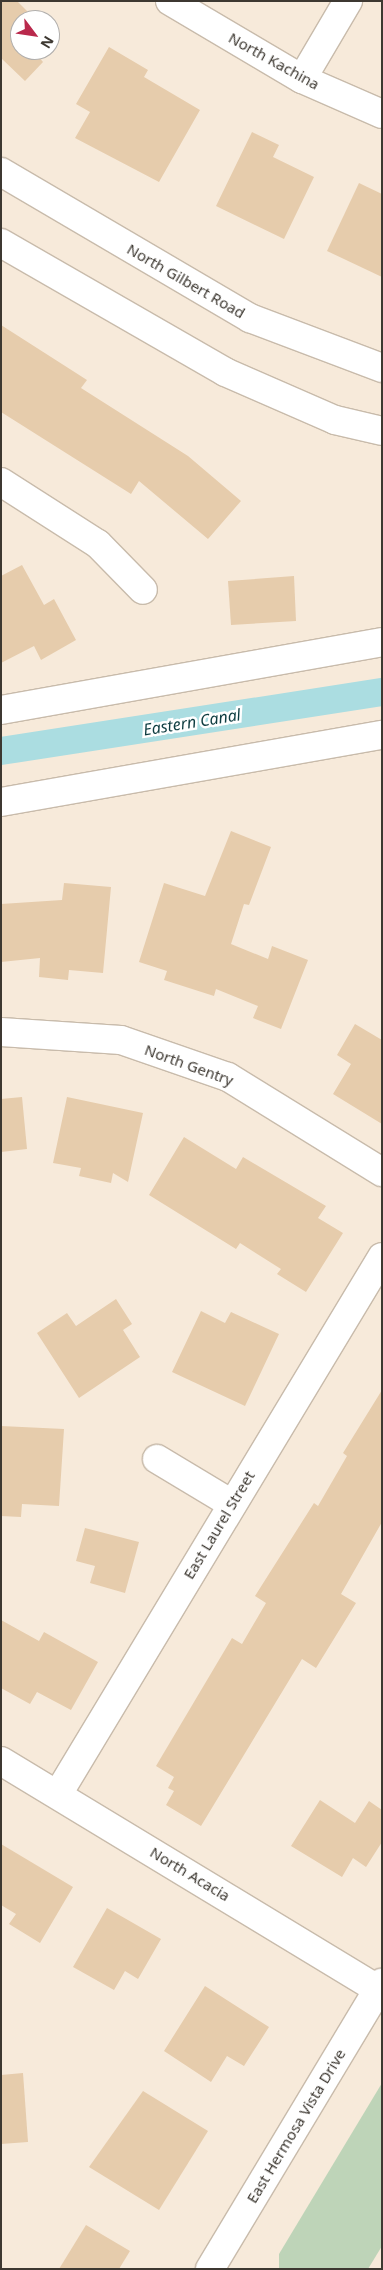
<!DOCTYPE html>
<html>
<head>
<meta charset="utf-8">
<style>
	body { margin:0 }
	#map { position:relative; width:383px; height:2270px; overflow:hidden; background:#f7eada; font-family:"Noto Sans",sans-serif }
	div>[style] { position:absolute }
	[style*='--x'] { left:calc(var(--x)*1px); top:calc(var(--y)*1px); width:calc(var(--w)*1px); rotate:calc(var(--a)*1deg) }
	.green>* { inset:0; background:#bed4b8 }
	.canal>* { height:28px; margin:-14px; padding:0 14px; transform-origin:14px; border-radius:14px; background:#abdde1 }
	.building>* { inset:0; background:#e6ccac }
	.roads { filter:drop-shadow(1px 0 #c8bbab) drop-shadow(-1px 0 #c8bbab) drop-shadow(0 1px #c8bbab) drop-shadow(0 -1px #c8bbab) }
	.minor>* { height:28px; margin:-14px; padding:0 14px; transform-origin:14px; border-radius:14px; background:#fff }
	.major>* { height:28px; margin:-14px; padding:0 14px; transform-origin:14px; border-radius:14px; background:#fff }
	span { translate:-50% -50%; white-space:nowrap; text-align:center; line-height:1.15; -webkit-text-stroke:5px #fff; paint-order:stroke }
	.street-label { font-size:15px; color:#3d3831 }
	.water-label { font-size:16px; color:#0d3c40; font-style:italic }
	.frame { position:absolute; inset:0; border:2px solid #3d3831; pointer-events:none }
	.north { position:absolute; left:10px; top:10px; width:50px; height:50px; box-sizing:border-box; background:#fff; border:1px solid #b1afad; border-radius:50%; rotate:121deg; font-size:14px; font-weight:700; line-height:20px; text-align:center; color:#3d3831 }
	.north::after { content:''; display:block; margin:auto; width:18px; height:22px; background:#b9294c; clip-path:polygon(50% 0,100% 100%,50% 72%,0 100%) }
</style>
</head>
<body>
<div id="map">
	<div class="green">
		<div style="clip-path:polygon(382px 2083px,382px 2246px,368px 2269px,279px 2269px,279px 2254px)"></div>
	</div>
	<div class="canal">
		<div style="--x:1;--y:751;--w:386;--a:-8.8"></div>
	</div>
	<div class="building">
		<div style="clip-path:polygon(1px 1px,17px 1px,36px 20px,20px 20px,20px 50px,33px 50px,43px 62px,25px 81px,1px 58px)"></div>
		<div style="clip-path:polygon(109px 47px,148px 70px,144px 77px,200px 110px,159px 182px,75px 138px,90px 112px,76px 104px)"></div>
		<div style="clip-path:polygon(252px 132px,279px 145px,273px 157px,314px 177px,284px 239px,216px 206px)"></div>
		<div style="clip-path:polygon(359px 183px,382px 194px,382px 277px,327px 251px)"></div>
		<div style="clip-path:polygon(1px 325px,87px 380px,81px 388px,188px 456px,241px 501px,208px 539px,139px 481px,131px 494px,1px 412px)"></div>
		<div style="clip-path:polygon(22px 565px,44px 605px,54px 599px,76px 640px,41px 660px,34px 646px,1px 663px,1px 576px)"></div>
		<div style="clip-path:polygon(294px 576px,296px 621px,231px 625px,228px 581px)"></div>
		<div style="clip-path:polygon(231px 831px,271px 847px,249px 905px,244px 904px,231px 944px,268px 959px,272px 946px,308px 960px,281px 1029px,253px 1018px,258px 1006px,216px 989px,214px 996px,164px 980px,167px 971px,139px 962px,164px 883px,205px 896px)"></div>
		<div style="clip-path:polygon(64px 883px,111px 887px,103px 973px,69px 970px,68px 980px,39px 977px,40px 958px,1px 962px,1px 904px,62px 900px)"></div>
		<div style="clip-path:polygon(355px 1024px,382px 1040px,382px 1124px,333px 1094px,351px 1064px,337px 1055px)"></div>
		<div style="clip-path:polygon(22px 1097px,27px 1149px,1px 1152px,1px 1099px)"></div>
		<div style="clip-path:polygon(67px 1097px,143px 1113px,128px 1182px,113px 1173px,111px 1183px,79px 1176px,81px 1168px,53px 1163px)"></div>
		<div style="clip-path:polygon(184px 1137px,236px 1169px,243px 1157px,326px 1206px,318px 1218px,343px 1233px,306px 1292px,277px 1274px,281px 1269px,240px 1243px,236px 1249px,149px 1195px)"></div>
		<div style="clip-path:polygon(116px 1299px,132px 1324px,123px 1330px,140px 1357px,79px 1398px,37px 1333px,67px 1313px,76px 1326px)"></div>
		<div style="clip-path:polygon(201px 1311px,225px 1323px,231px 1312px,279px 1334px,245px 1406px,172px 1372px)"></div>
		<div style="clip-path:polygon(382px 1390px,382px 1522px,341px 1594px,356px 1603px,316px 1668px,302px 1659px,201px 1826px,166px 1805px,174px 1791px,168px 1788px,174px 1777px,156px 1766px,232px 1638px,242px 1644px,266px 1603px,255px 1596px,314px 1503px,318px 1506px,347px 1456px,343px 1453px)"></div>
		<div style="clip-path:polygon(1px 1426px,64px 1429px,59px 1506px,22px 1504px,21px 1517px,1px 1516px)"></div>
		<div style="clip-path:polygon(85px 1528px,139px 1542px,125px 1593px,90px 1583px,95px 1566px,76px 1561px)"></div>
		<div style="clip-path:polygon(1px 1620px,39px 1641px,44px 1632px,98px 1662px,71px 1710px,37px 1692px,30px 1704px,1px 1688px)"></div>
		<div style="clip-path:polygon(320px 1800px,355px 1823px,369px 1801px,382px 1810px,382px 1842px,366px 1867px,353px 1858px,342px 1877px,291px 1846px)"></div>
		<div style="clip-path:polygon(1px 1844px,73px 1887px,40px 1943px,9px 1924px,16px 1914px,1px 1905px)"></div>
		<div style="clip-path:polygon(107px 1908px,161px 1939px,138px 1979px,125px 1971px,114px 1990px,73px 1967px)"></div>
		<div style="clip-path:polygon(205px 1986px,269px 2027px,244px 2066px,227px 2056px,211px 2082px,164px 2051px)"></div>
		<div style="clip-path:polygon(23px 2073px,28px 2142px,1px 2144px,1px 2075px)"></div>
		<div style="clip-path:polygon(143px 2091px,208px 2131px,159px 2210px,89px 2167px)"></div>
		<div style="clip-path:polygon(86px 2225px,130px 2251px,119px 2269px,59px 2269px)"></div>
	</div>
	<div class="roads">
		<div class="minor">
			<div style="--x:170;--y:1;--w:153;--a:30.6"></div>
			<div style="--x:302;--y:79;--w:87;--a:23.6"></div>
			<div style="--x:302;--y:79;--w:91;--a:-59.5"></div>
			<div style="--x:1;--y:482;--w:115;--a:32.6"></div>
			<div style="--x:98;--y:544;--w:64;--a:45.6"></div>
			<div style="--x:1;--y:710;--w:387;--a:-10.1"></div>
			<div style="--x:1;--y:802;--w:387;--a:-10"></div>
			<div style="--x:1;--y:1032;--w:120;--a:3.8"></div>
			<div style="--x:121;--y:1040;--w:113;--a:19.1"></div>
			<div style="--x:228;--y:1077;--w:181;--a:31.7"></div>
			<div style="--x:157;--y:1459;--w:87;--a:31"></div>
			<div style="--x:1;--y:1761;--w:441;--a:31.2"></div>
			<div style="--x:58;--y:1794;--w:627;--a:-58.9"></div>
			<div style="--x:210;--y:2269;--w:334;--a:-59"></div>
		</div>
		<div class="major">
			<div style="--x:1;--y:172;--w:289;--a:30.4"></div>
			<div style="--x:250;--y:318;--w:141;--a:20.7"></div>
			<div style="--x:1;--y:243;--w:258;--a:29.9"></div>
			<div style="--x:225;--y:372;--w:120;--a:23.6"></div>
			<div style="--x:335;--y:420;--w:48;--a:13.2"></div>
		</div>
	</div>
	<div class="street-label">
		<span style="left:274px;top:61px;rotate:29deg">North Kachina</span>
		<span style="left:186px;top:281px;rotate:30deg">North Gilbert Road</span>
		<span style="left:189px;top:1065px;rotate:20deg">North Gentry</span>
		<span style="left:219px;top:1525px;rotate:-59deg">East Laurel Street</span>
		<span style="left:190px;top:1874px;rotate:31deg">North Acacia</span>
		<span style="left:296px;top:2126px;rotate:-59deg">East Hermosa Vista Drive</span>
	</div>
	<div class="water-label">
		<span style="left:192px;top:722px;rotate:-9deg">Eastern Canal</span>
	</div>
	<div class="frame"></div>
	<div class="north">N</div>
</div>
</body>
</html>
